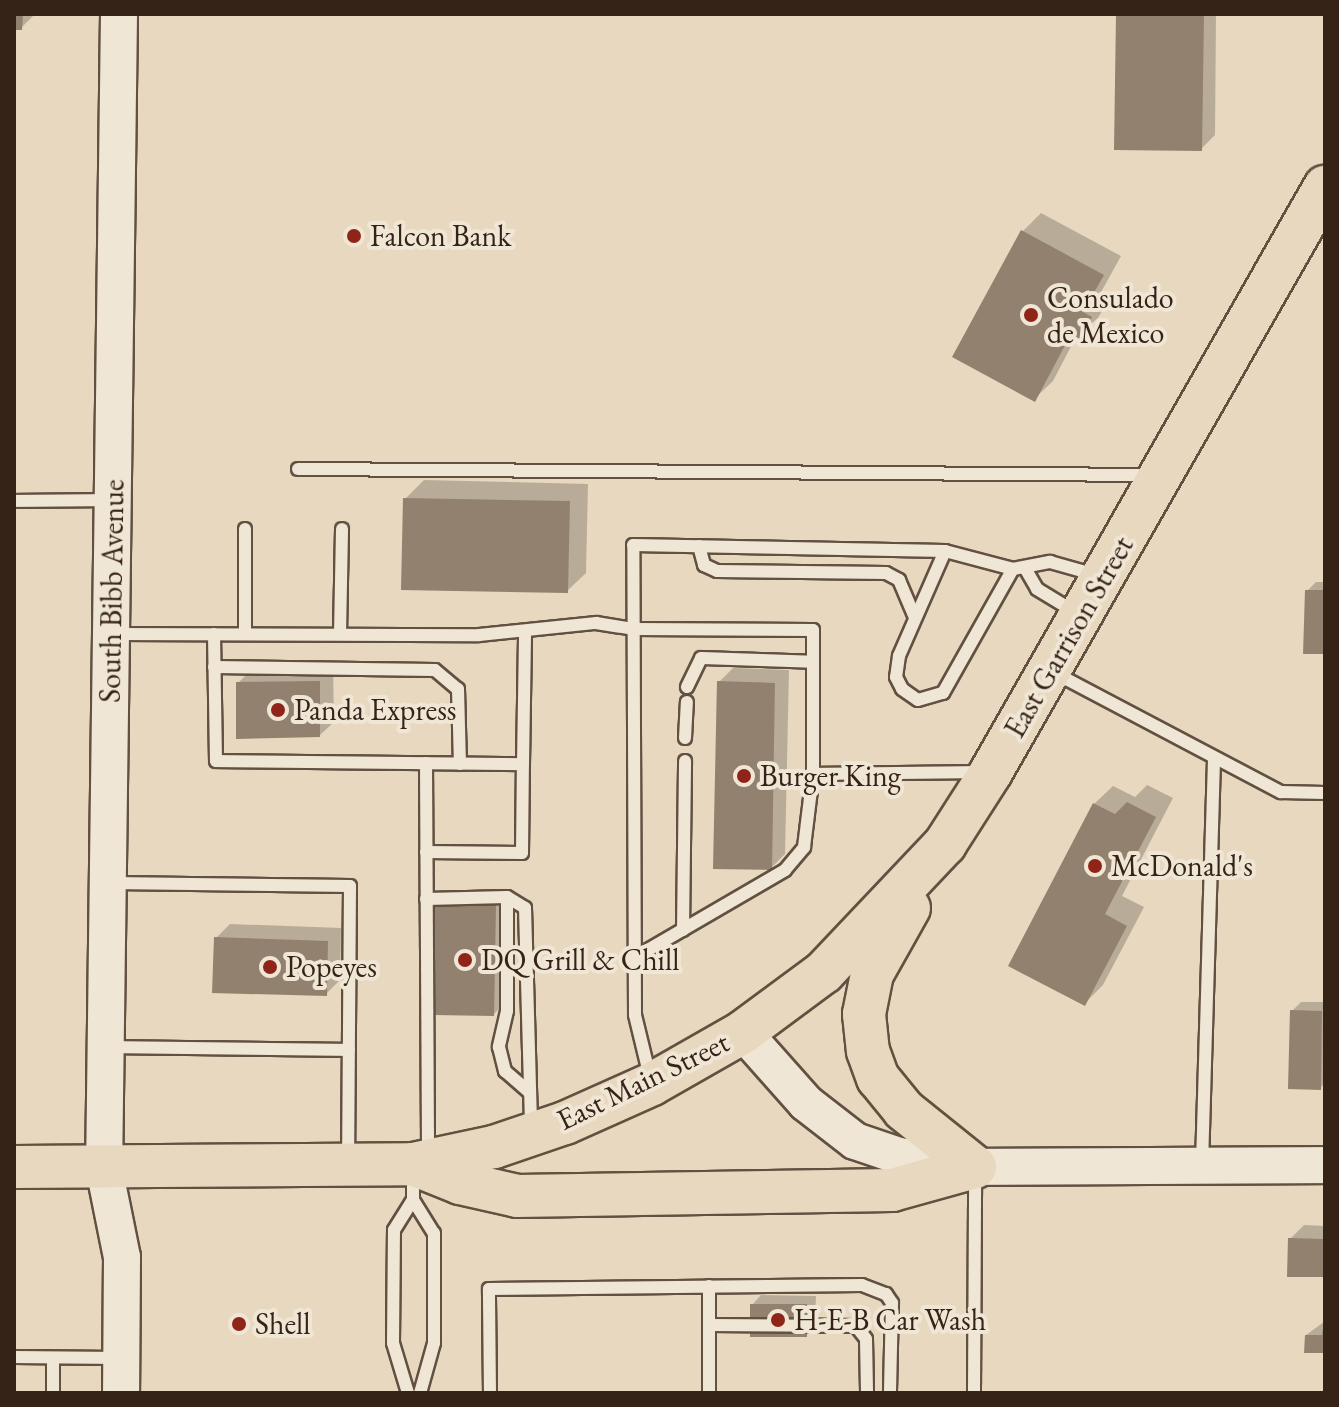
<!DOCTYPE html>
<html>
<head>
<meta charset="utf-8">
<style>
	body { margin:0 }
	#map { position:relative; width:1339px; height:1407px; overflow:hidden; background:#e7d8bf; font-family:"EB Garamond",serif }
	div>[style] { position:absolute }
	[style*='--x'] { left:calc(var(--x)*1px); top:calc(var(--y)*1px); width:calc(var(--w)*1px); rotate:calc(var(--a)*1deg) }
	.shadow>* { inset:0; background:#0003 }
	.building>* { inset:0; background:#92816e }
	.roads { filter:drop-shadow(2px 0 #625041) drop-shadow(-2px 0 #625041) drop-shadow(0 2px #625041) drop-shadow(0 -2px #625041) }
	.service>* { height:12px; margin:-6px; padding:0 6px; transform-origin:6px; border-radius:6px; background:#efe6d5 }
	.secondary>* { height:36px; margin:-18px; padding:0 18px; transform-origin:18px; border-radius:18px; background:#efe6d5 }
	.primary>* { height:42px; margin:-21px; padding:0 21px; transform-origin:21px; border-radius:21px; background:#e7d8bf }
	.dots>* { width:22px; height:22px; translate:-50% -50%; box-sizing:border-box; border:4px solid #efe6d5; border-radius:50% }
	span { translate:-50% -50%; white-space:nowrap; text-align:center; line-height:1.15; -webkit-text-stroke:8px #efe6d5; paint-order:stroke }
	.poi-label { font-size:30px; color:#362317 }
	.left { translate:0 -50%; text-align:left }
	.street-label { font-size:30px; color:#362317 }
	.frame { position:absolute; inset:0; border:16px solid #362317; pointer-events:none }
</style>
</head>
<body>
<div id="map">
	<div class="shadow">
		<div style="clip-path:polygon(14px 14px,35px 14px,21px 28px,14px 28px)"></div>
		<div style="clip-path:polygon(1118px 14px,1216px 14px,1215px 135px,1201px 149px)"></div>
		<div style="clip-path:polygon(1041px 213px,1121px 256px,1100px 294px,1109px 298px,1098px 318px,1077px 335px,1053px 381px,1034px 399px,1023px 231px)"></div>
		<div style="clip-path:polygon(424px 480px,588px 484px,586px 573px,567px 591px,405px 499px)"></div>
		<div style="clip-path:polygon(1316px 582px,1325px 582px,1325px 652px,1307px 591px)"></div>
		<div style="clip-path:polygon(333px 668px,334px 722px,320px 735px,238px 683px,252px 669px)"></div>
		<div style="clip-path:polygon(733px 668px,789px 670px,785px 854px,771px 868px,719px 682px)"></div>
		<div style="clip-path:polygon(1147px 785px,1173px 798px,1122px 896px,1144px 907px,1103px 985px,1085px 1003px,1094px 804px,1113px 786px,1135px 797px)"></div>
		<div style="clip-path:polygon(451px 891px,509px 892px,508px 1000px,494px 1014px,437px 905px)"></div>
		<div style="clip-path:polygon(230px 924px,341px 928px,340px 980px,326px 994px,216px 938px)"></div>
		<div style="clip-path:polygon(1301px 1002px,1325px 1002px,1325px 1083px,1320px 1088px,1292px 1011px)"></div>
		<div style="clip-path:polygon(1304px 1225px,1325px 1226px,1325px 1275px,1290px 1239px)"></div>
		<div style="clip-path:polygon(1325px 1289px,1325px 1351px,1306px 1351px,1306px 1335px,1324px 1322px)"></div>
		<div style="clip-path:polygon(761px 1295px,816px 1296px,815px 1326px,806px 1335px,752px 1305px)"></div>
	</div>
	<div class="building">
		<div style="clip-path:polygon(14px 14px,23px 14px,22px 30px,14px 30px)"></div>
		<div style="clip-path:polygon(1116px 14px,1204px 14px,1202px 151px,1114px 150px)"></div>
		<div style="clip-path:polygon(1021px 230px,1104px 275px,1083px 312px,1092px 317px,1080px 339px,1071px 334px,1035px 402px,952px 357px)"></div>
		<div style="clip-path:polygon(403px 498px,570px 501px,568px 593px,401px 590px)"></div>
		<div style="clip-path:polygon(1305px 590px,1325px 590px,1325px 654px,1303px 654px)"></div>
		<div style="clip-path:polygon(320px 681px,320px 737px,236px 739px,236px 682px)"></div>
		<div style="clip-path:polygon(717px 681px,775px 683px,772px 870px,713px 869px)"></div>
		<div style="clip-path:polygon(1127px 802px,1156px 817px,1105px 914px,1127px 926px,1085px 1006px,1008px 966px,1093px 803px,1115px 814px)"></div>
		<div style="clip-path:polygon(435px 904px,496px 905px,494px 1016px,433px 1015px)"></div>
		<div style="clip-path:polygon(214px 937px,328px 941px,327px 996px,212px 993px)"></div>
		<div style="clip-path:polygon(1290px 1010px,1322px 1011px,1321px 1090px,1288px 1089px)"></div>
		<div style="clip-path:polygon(1288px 1238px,1325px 1239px,1325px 1277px,1287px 1277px)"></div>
		<div style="clip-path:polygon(750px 1304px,807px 1304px,807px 1337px,750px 1337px)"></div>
		<div style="clip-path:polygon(1322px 1328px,1325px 1353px,1304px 1353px,1305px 1335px,1322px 1335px)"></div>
	</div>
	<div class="roads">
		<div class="service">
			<div style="--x:298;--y:469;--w:853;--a:0.4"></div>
			<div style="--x:14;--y:501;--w:96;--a:-0.6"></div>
			<div style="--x:699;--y:546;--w:20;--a:75"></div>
			<div style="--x:704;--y:565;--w:14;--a:25"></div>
			<div style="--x:717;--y:571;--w:169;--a:0.7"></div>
			<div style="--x:886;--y:573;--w:15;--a:28"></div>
			<div style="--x:899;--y:580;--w:39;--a:67"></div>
			<div style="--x:945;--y:551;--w:115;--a:113.7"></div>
			<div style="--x:899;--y:656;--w:21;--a:98"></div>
			<div style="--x:896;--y:677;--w:13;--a:63"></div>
			<div style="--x:902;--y:689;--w:19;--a:35"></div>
			<div style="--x:918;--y:700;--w:26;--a:-16"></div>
			<div style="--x:943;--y:693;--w:142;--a:-60.6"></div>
			<div style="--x:1025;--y:568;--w:24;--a:60"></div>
			<div style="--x:1037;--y:589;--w:44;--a:31.2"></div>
			<div style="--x:115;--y:634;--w:364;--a:0.2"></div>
			<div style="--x:479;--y:635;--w:118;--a:-5.9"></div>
			<div style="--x:596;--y:623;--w:38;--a:9"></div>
			<div style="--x:634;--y:629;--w:179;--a:0.3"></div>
			<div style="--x:813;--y:630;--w:144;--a:90"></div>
			<div style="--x:813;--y:774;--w:167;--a:-0.7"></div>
			<div style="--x:214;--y:634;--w:127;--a:89.1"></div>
			<div style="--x:216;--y:761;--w:307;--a:0.6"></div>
			<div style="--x:523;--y:764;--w:133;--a:-89.1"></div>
			<div style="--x:245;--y:634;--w:105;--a:-90"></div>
			<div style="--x:340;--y:634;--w:105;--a:-88.9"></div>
			<div style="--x:214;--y:667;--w:221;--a:0.8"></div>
			<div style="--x:435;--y:670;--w:30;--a:40"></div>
			<div style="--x:458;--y:689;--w:75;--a:88.5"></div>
			<div style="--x:1053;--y:672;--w:258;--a:27.8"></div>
			<div style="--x:1281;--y:792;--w:44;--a:1.3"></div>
			<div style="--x:687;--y:687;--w:32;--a:-64"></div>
			<div style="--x:701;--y:658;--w:112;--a:2"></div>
			<div style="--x:685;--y:738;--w:36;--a:-87"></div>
			<div style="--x:426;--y:763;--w:391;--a:89.7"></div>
			<div style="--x:426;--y:852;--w:96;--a:0.6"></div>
			<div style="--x:522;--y:853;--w:89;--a:-89.4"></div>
			<div style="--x:112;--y:883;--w:238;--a:0.7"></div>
			<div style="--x:350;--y:886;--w:271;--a:90.4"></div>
			<div style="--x:507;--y:897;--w:114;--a:90"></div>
			<div style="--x:507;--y:1011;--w:37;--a:103"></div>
			<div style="--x:499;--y:1047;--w:25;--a:76"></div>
			<div style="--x:505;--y:1071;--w:33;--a:41"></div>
			<div style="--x:426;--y:899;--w:81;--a:-1.4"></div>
			<div style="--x:507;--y:897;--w:21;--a:31"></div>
			<div style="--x:525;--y:908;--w:219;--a:88.4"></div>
			<div style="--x:683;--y:930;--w:169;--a:-89.3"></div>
			<div style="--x:634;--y:958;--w:175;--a:-30.2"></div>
			<div style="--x:785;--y:870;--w:30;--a:-50"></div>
			<div style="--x:804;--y:847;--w:74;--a:-83"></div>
			<div style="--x:109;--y:1047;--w:240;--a:0.7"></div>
			<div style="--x:650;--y:1077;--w:64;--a:-103.6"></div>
			<div style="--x:635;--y:1015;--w:470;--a:-90.2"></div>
			<div style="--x:633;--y:545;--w:312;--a:1.1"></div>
			<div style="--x:945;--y:551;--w:70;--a:14.8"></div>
			<div style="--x:1013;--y:569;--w:38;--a:-11"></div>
			<div style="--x:1050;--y:562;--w:48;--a:15.8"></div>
			<div style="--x:1202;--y:1164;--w:404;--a:-88.3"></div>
			<div style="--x:413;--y:1200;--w:39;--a:58"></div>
			<div style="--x:434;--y:1233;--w:110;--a:90"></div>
			<div style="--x:434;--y:1343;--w:52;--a:105.6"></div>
			<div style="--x:709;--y:1325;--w:147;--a:0.4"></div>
			<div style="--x:856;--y:1326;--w:16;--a:52"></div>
			<div style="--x:866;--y:1339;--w:54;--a:88.9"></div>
			<div style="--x:14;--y:1357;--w:105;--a:0.5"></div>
			<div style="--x:53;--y:1393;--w:35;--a:-90"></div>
			<div style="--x:408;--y:1393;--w:52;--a:-106.7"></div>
			<div style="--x:393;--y:1343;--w:113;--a:-89.5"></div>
			<div style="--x:394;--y:1230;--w:36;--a:-58"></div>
			<div style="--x:413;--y:1200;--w:29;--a:-90"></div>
			<div style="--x:490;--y:1393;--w:104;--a:-90.6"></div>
			<div style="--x:489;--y:1289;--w:373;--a:-0.6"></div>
			<div style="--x:862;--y:1285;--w:26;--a:21"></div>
			<div style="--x:886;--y:1294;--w:11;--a:56"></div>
			<div style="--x:892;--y:1303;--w:90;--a:91.3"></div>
			<div style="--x:709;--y:1393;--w:107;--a:-90"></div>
			<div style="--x:974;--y:1393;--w:221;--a:-89.7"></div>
		</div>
		<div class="secondary">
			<div style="--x:119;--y:14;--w:1154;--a:90.74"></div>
			<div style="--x:104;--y:1168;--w:91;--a:78.6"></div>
			<div style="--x:122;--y:1257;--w:136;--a:90.4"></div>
			<div style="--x:743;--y:1032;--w:95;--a:48.4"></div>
			<div style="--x:806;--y:1103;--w:62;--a:37.8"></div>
			<div style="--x:855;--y:1141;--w:46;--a:18.8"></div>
			<div style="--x:899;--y:1156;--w:77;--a:8.2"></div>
			<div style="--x:975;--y:1167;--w:350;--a:-0.3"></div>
		</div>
		<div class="primary">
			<div style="--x:909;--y:908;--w:76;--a:119.3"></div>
			<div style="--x:872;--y:974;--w:41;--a:101.3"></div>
			<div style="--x:864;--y:1014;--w:37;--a:84"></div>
			<div style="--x:868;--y:1051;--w:29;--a:70"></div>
			<div style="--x:878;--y:1078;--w:41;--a:50.9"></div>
			<div style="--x:904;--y:1110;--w:91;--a:38.8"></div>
			<div style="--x:413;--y:1164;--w:51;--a:22"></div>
			<div style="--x:460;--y:1183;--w:58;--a:12.8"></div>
			<div style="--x:517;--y:1196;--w:375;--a:-0.9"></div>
			<div style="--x:892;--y:1190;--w:86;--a:-15.5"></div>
			<div style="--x:14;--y:1167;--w:399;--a:-0.4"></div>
			<div style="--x:413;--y:1164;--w:83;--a:-11.9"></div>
			<div style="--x:494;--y:1147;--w:75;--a:-18.7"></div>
			<div style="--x:565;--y:1123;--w:95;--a:-24.1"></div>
			<div style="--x:652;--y:1084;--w:105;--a:-29.7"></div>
			<div style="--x:743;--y:1032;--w:101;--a:-36.5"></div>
			<div style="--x:824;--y:972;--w:176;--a:-46.6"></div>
			<div style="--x:945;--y:844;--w:85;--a:-57.4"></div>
			<div style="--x:991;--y:772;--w:674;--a:-60.28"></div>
		</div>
	</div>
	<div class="dots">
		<div style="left:354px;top:236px;background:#8f2418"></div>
		<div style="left:1031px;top:315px;background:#8f2418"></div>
		<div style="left:278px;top:710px;background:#8f2418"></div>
		<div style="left:744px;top:776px;background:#8f2418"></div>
		<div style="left:1095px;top:866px;background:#8f2418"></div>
		<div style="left:465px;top:960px;background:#8f2418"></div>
		<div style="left:270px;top:967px;background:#8f2418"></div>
		<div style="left:778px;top:1320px;background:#8f2418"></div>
		<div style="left:239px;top:1324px;background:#8f2418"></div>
	</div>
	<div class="poi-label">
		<span class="left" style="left:370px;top:236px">Falcon Bank</span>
		<span class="left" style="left:1047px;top:315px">Consulado<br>de Mexico</span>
		<span class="left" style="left:294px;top:710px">Panda Express</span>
		<span class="left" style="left:760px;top:776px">Burger King</span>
		<span class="left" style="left:1111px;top:866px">McDonald's</span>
		<span class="left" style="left:481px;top:960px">DQ Grill &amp; Chill</span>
		<span class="left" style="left:286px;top:967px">Popeyes</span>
		<span class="left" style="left:794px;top:1320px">H-E-B Car Wash</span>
		<span class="left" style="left:255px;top:1324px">Shell</span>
	</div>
	<div class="street-label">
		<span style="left:112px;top:591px;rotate:-89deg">South Bibb Avenue</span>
		<span style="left:1069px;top:637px;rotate:-60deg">East Garrison Street</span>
		<span style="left:643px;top:1081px;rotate:-26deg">East Main Street</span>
	</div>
	<div class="frame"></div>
</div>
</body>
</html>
